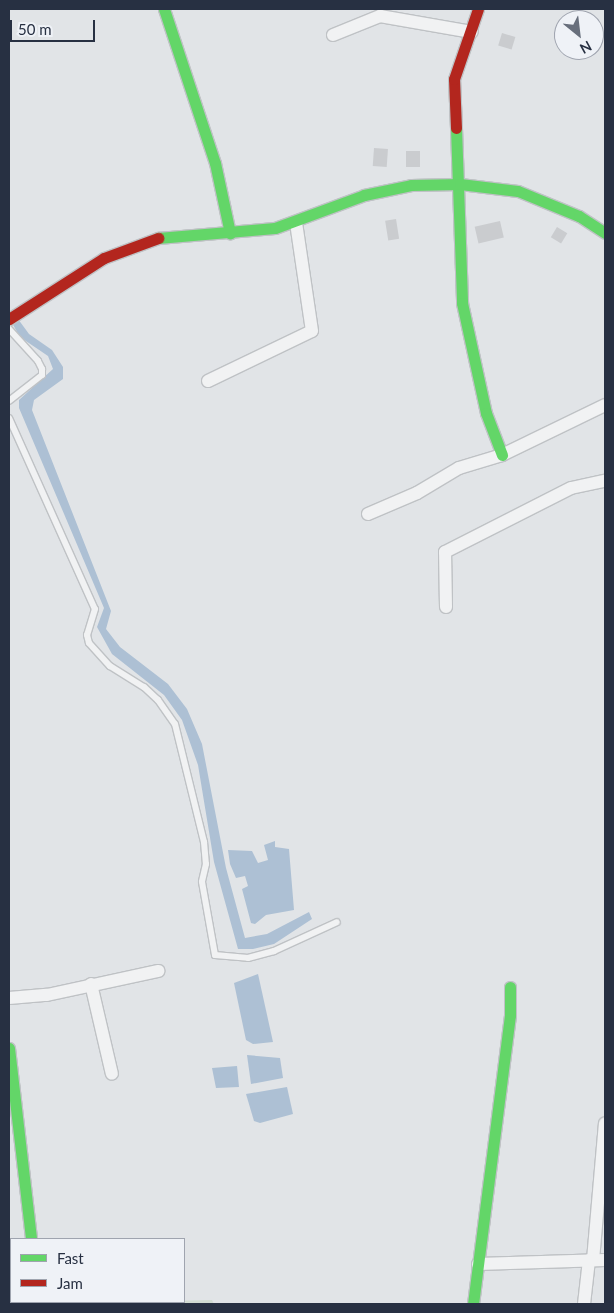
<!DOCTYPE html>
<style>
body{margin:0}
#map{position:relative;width:614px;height:1313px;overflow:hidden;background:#e1e4e7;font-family:Lato,sans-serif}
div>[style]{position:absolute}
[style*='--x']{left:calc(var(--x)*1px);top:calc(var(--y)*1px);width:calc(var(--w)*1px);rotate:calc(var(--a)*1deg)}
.green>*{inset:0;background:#d1dbd2}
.water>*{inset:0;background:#adc0d4}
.building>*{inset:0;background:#cacccf;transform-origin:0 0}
.roads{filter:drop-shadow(1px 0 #bfc2c5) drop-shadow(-1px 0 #bfc2c5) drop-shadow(0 1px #bfc2c5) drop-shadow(0 -1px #bfc2c5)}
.lane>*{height:6px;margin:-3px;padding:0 3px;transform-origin:3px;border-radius:3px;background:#f1f2f3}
.street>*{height:12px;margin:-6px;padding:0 6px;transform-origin:6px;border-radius:6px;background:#f1f2f3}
.fast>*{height:11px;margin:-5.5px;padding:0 5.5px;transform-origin:5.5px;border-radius:5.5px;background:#63d668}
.jam>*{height:11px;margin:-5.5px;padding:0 5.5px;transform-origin:5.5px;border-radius:5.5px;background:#b3261e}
span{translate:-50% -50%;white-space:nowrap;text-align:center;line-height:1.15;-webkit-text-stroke:4.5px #eff2f7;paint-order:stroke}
.frame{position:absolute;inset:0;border:10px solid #273042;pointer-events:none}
.legend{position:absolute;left:10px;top:1238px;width:175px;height:65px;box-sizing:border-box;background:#eff2f7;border:1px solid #9fa4af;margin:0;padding:6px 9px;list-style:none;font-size:15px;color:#273042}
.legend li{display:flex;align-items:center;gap:10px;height:25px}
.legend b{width:25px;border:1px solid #9fa4af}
.north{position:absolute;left:554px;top:10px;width:50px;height:50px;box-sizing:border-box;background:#eff2f7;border:1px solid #9fa4af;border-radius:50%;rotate:151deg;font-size:14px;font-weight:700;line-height:20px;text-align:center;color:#273042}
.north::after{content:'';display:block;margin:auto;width:18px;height:22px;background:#686f7c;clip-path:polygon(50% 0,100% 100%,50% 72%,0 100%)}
.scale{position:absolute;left:10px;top:20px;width:85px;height:22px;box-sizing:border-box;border:2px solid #273042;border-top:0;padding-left:6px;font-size:15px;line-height:18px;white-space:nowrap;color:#273042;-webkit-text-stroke:4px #eff2f7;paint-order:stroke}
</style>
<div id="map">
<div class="green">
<div style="clip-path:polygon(212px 1300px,214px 1304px,81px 1304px,81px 1303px)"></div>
</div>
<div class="water">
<div style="clip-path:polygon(18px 319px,29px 334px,52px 350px,63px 367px,63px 379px,34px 400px,32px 410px,111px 611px,106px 629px,120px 647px,168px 684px,187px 709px,202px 744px,226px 868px,245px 938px,267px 934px,309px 912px,312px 919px,274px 944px,253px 949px,238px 949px,214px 862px,198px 765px,182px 720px,164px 695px,112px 654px,97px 627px,104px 608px,19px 408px,19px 400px,53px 369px,48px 356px,20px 337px,12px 323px)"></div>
<div style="clip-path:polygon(275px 841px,275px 847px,289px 849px,294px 910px,266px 915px,255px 924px,251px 923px,242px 889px,248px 886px,245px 876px,236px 878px,230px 864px,228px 850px,252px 851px,258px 863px,268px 860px,264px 845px)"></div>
<div style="clip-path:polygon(258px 974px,273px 1042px,253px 1044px,246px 1040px,234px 983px)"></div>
<div style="clip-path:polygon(247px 1055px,280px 1058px,283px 1078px,251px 1084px)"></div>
<div style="clip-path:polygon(237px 1066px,239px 1087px,216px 1088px,212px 1068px)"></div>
<div style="clip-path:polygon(287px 1087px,293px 1114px,260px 1123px,254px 1121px,246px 1094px)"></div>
</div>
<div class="building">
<div style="left:502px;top:33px;width:14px;height:13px;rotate:17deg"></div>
<div style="left:374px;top:148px;width:14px;height:18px;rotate:4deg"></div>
<div style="left:406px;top:151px;width:14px;height:16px"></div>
<div style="left:396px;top:219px;width:20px;height:11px;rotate:81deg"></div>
<div style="left:500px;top:221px;width:17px;height:26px;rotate:77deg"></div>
<div style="left:557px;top:227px;width:12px;height:12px;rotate:31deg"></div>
</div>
<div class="roads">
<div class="lane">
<div style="--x:9;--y:329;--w:43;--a:47.8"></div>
<div style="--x:38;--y:361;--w:9;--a:63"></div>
<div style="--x:42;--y:369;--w:6;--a:90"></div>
<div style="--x:42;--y:375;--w:42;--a:141.8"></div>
<div style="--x:9;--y:418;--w:209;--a:65.8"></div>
<div style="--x:95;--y:609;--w:27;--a:107"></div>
<div style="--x:87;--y:635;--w:8;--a:76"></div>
<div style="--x:89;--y:643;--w:31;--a:48"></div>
<div style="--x:110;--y:666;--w:40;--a:32"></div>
<div style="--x:144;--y:687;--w:19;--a:43"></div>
<div style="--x:158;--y:700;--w:29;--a:55"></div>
<div style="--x:175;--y:724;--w:122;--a:76.2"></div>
<div style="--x:204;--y:842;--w:22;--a:85"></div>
<div style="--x:206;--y:864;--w:18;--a:103"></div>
<div style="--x:202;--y:882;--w:74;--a:79.9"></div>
<div style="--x:215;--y:955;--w:33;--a:5"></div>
<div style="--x:248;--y:958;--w:27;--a:-15"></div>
<div style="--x:274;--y:951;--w:69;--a:-24.7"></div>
</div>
<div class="street">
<div style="--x:333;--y:35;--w:51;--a:-22"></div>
<div style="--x:380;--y:16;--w:93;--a:9.9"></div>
<div style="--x:208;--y:381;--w:115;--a:-25.7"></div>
<div style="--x:312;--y:331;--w:110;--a:-98.4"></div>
<div style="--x:368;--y:514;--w:53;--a:-23.2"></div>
<div style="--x:417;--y:493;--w:49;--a:-30.8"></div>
<div style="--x:459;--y:468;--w:45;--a:-16.8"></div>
<div style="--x:502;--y:455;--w:114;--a:-25.9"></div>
<div style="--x:446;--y:607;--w:55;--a:-91"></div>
<div style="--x:445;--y:552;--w:141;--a:-26.9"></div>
<div style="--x:571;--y:488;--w:35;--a:-12"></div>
<div style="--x:91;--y:984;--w:92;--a:76.9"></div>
<div style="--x:9;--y:998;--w:38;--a:-5"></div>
<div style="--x:47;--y:995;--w:114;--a:-12.2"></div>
<div style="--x:593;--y:1260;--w:137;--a:-85"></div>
<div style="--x:478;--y:1264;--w:127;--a:-1.8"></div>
<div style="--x:584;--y:1304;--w:44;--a:-83.5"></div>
</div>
<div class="fast">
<div style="--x:164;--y:9;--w:162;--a:71.7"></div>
<div style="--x:215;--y:163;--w:72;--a:77.9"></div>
<div style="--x:456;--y:128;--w:175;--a:88"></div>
<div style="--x:462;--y:303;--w:113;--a:77.7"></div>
<div style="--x:486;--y:413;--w:45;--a:69.1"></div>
<div style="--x:158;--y:238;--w:117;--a:-4.9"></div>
<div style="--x:275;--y:228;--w:95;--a:-20.3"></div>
<div style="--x:364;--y:195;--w:48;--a:-12"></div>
<div style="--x:411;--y:185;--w:49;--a:-1.2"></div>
<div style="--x:460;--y:184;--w:58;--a:6.9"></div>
<div style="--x:518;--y:191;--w:66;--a:22.3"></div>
<div style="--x:579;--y:216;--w:31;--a:33"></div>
<div style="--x:9;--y:1048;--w:192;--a:83.4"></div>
<div style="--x:473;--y:1304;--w:291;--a:-82.7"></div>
<div style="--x:510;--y:1015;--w:28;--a:-90"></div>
</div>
<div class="jam">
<div style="--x:456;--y:128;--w:49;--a:-92.3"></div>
<div style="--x:454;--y:79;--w:74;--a:-71.1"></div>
<div style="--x:9;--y:319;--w:113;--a:-32.7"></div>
<div style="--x:104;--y:258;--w:58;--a:-20.3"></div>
<div style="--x:39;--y:1302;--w:2;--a:90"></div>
</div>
</div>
<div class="frame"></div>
<ul class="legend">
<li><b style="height:6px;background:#63d668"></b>Fast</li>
<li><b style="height:6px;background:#b3261e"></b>Jam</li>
</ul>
<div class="north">N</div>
<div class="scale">50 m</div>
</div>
